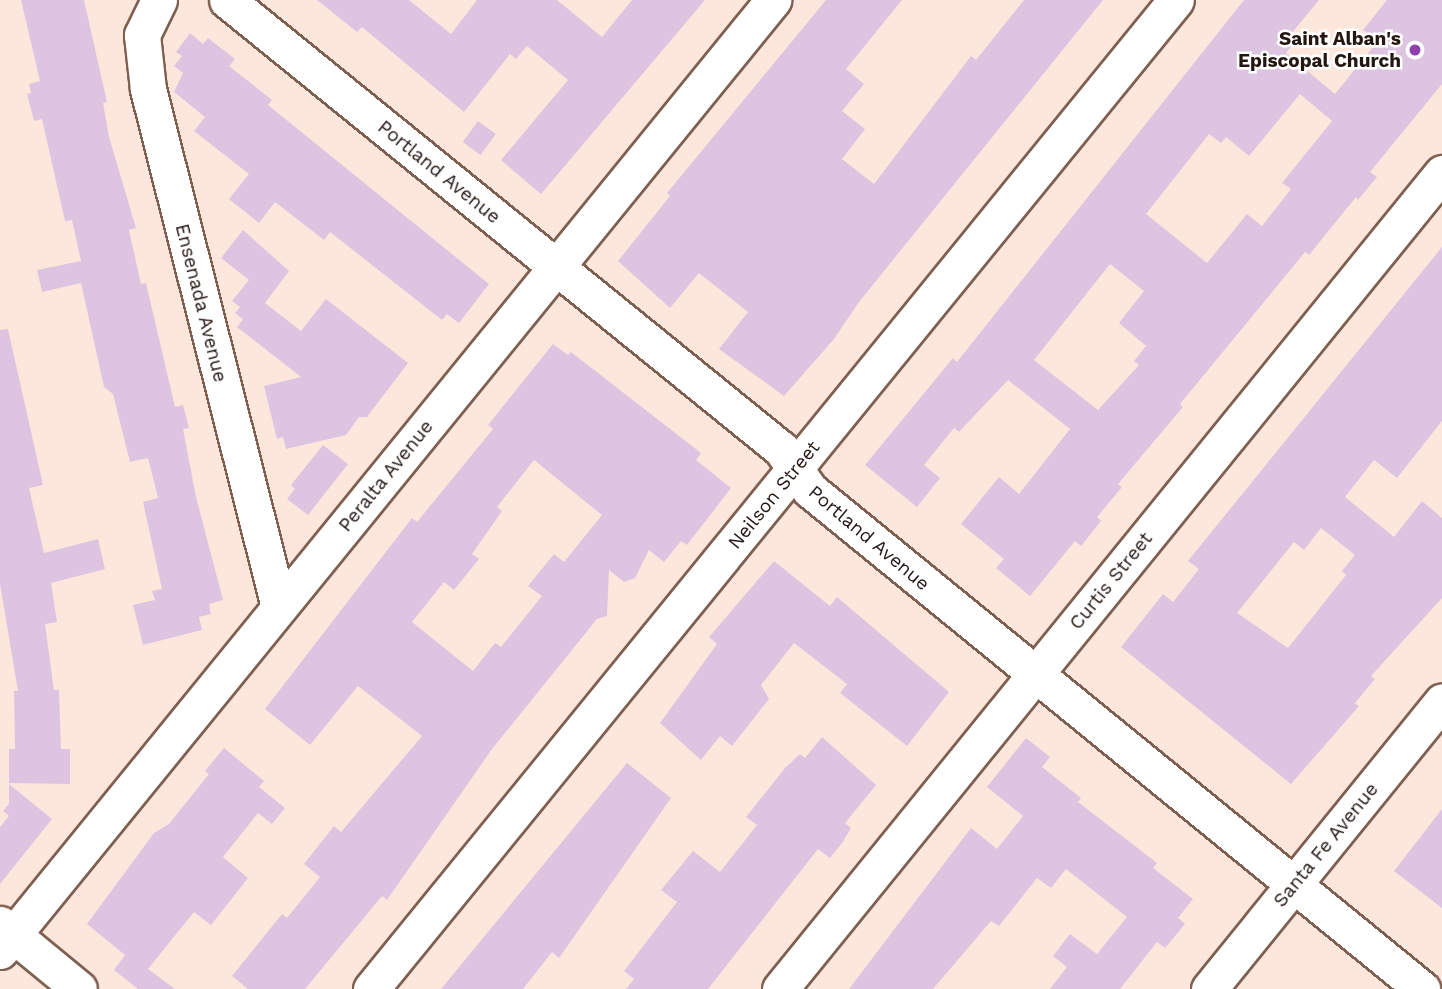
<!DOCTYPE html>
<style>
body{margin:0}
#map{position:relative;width:1442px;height:989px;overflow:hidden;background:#fde7dc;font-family:"Work Sans",sans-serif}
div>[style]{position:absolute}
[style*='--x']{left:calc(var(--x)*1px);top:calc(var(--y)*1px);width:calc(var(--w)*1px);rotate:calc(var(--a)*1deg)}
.building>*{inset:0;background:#ddc5e2;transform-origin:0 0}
.roads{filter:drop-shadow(2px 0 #7f6050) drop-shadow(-2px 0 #7f6050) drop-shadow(0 2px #7f6050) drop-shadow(0 -2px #7f6050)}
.minor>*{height:35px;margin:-17.5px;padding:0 17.5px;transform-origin:17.5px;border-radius:17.5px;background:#fff}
.dots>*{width:19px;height:19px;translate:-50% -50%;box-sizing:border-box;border:4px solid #fff;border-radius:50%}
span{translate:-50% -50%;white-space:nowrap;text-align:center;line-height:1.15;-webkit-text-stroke:5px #fff;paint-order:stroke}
.poi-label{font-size:19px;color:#241711;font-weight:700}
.right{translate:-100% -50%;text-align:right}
.street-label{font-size:19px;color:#241711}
</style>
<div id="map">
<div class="building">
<div style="clip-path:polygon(21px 0,84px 0,107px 102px,103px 103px,109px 137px,136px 228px,129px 230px,141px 284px,146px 283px,175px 407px,183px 405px,189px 428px,183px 429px,196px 497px,223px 600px,209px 604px,211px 614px,199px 617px,202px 630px,143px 645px,133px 605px,155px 600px,152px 591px,162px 589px,143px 502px,158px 498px,148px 458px,130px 462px,113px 394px,104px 387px,81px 283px,42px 292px,37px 270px,81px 261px,72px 220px,65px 221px,42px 119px,34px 121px,27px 94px,31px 93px,29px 84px,40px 81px)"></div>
<div style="clip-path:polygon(317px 0,409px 0,451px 34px,477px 0,557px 0,602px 37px,632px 0,705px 0,541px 194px,501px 160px,568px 80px,527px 46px,516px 59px,510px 54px,464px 112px,362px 27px,357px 32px)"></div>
<div style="clip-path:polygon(826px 0,902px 0,846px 69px,864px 84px,842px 111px,865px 129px,842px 159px,874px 184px,971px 56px,976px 60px,1024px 0,1103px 0,859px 302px,834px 339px,784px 396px,719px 349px,748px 312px,699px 273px,670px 308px,618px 261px,670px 196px,667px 193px)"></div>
<div style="clip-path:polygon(evenodd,1244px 0,1319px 0,1291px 34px,1297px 39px,1286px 53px,1335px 94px,1378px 41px,1363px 30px,1387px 0,1442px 0,1442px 84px,1370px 172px,1377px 177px,1358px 200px,1356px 197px,1309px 255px,1305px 252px,1180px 404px,1183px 407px,1118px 484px,1122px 487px,1097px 517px,1101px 521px,1081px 546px,1075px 541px,1030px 596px,996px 568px,1004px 559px,961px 524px,999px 477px,1019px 494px,1070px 429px,1008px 380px,959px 432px,954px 428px,924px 465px,940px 478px,917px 507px,865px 465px,953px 358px,957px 362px,1244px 0,1300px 94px,1332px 121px,1282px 183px,1291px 189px,1262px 226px,1247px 214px,1207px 263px,1146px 214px,1209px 134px,1221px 143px,1226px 137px,1249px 156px,1300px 94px,1244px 0,1110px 264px,1144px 291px,1119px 323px,1146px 346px,1134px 361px,1139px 365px,1098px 410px,1034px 360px,1110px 264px)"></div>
<div style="clip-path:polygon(190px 33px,203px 44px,208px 38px,235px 59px,229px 66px,272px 100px,268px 105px,489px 284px,459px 323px,447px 314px,442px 320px,330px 232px,324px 240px,275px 202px,259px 223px,229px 199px,249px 174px,194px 131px,205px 117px,174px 92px,183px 73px,174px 66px,182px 56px,176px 52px)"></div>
<div style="left:478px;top:121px;width:22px;height:26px;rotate:36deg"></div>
<div style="clip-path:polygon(243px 230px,289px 271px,265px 303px,301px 331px,326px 299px,408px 363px,367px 417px,359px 417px,346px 435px,286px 449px,283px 437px,277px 439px,264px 386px,301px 377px,237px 327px,243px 319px,235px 313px,240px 307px,232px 301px,249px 280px,221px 258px)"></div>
<div style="clip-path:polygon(evenodd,1442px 247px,1442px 421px,1397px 478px,1374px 460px,1345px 497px,1394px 537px,1422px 501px,1442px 518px,1442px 598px,1371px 676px,1375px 679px,1355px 703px,1359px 706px,1291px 784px,1121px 647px,1163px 594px,1173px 602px,1199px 569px,1188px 561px,1442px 247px,1321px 528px,1355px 555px,1342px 571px,1346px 575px,1288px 648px,1237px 613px,1294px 542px,1304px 550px,1321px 528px)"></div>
<div style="clip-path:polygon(8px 329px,43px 485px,29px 488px,44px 553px,98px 539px,105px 569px,51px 583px,57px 622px,45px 624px,54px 690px,59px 690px,61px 749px,70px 749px,70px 784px,9px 783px,9px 749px,15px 749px,14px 691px,18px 691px,0 584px,0 330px)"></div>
<div style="clip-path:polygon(evenodd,553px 344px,568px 355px,571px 352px,701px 453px,696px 460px,731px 488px,687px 545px,681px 541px,664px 562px,649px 550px,635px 578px,624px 582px,609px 570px,607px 616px,597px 619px,492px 749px,387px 900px,382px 896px,305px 989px,248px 989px,232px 976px,282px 914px,287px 918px,320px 877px,304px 864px,334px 826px,341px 832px,422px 736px,358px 686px,310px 745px,265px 709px,412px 518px,417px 522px,493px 429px,488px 425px,553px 344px,534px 460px,602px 515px,564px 562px,554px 554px,528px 586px,542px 596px,501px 647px,495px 643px,473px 671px,412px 622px,444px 582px,454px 590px,479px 559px,472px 554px,502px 511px,497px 507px,534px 460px)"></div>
<div style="clip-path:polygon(323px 445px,348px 464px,308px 515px,287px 499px,295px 489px,291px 485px)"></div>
<div style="clip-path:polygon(774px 561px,830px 606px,837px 597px,949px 692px,907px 746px,840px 693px,847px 684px,794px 643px,761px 685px,769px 699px,732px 746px,720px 736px,701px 760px,660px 723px,717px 644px,709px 637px)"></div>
<div style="clip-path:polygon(822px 737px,876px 785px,845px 823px,851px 828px,842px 843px,830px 858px,818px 849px,708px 989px,626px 989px,634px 979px,624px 971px,677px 902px,661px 890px,693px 851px,720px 872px,757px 825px,746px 817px,785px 768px,800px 754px,805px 758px)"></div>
<div style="clip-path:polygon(1026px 738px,1050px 757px,1042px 767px,1081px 798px,1078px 802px,1157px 863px,1153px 868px,1193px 899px,1178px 918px,1185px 924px,1165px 948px,1157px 942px,1120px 989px,1050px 989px,1067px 967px,1053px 956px,1070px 934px,1097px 954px,1127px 917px,1066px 869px,1051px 888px,1037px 878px,999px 926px,991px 921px,933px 989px,849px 989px,971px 828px,997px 849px,1023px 816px,987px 787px)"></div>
<div style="clip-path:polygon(224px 748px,264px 781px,259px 787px,285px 808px,272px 824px,258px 813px,223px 857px,248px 878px,211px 925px,194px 912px,148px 969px,175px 989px,138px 989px,114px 970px,125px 955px,87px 924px,154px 833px,169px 824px,209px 774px,205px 771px)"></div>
<div style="clip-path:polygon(627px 763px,671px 798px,559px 958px,552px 952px,523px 989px,441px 989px)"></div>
<div style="clip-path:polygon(9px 784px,52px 819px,0 884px,0 827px,9px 816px,3px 811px,9px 804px)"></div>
<div style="clip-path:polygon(1442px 809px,1442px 908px,1394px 871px)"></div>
</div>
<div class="roads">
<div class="minor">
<div style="--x:159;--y:0;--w:39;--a:116"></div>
<div style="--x:142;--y:35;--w:54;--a:83.7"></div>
<div style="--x:148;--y:89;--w:534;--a:75.81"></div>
<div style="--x:227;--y:0;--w:713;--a:39.02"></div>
<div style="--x:781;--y:449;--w:50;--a:54.7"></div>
<div style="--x:810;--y:490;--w:790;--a:39.19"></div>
<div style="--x:0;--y:924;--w:102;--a:39.4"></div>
<div style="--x:0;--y:951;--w:1226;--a:-50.89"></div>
<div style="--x:371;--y:989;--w:1275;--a:-50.86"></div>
<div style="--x:780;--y:989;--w:1051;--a:-50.95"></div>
<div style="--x:1209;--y:989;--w:370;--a:-51"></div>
</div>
</div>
<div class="dots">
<div style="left:1415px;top:50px;background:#903fae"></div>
</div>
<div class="poi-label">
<span class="right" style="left:1401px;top:50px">Saint Alban's<br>Episcopal Church</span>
</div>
<div class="street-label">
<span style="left:439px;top:172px;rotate:39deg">Portland Avenue</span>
<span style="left:201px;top:303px;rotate:76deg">Ensenada Avenue</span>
<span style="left:386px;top:476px;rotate:-51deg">Peralta Avenue</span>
<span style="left:774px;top:495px;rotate:-51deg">Neilson Street</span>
<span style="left:869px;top:538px;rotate:40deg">Portland Avenue</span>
<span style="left:1111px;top:581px;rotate:-51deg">Curtis Street</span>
<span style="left:1326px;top:845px;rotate:-51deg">Santa Fe Avenue</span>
</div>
</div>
